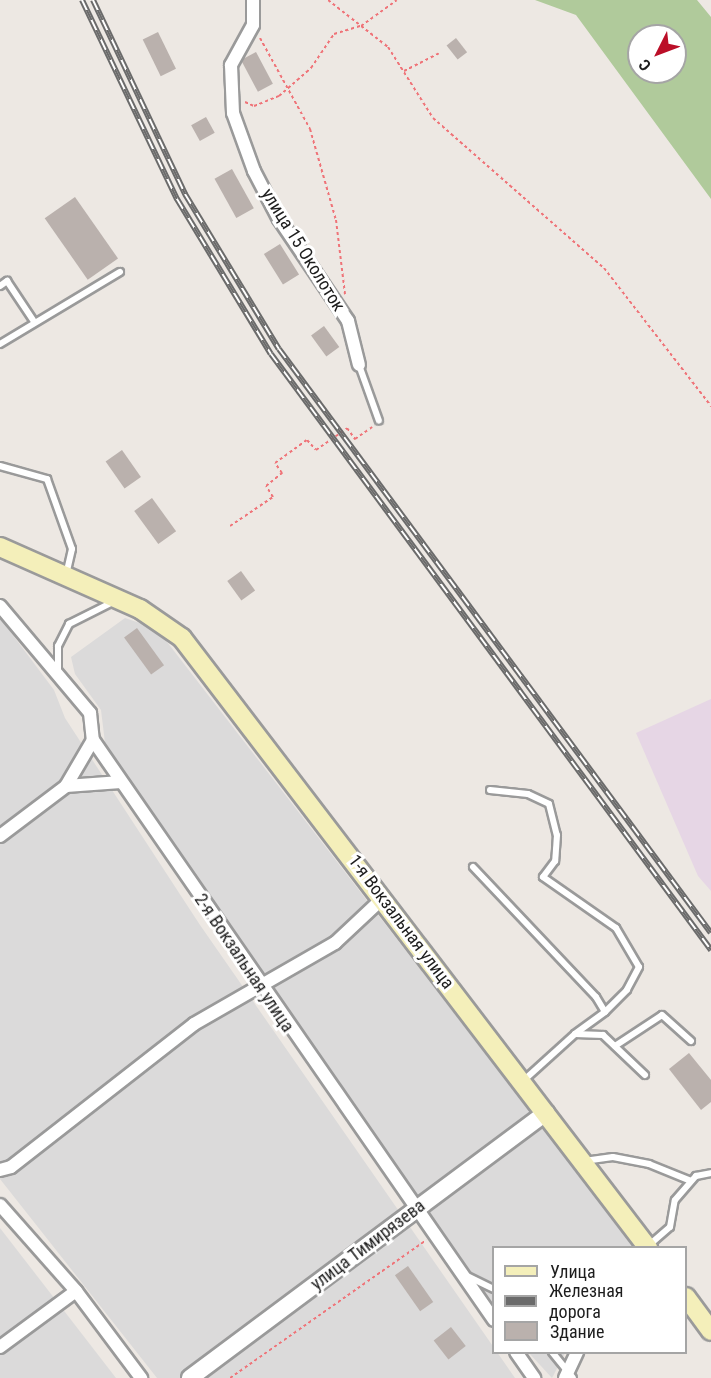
<!DOCTYPE html>
<meta charset="utf-8">
<style>
body{margin:0}
#map{position:relative;width:711px;height:1378px;overflow:hidden;background:#ede8e3;font-family:"Roboto Condensed",sans-serif}
div>[style]{position:absolute}
[style*='--x']{left:calc(var(--x)*1px);top:calc(var(--y)*1px);width:calc(var(--w)*1px);rotate:calc(var(--a)*1deg)}
.residential>*{inset:0;background:#dbdada}
.industrial>*{inset:0;background:#e6d6e5}
.forest>*{inset:0;background:#b0ca9b}
.building>*{inset:0;background:#bab1ad;transform-origin:0 0}
.path>*{height:2px;margin-top:-1px;transform-origin:0;background:repeating-linear-gradient(90deg,#ef7378 0 3px,transparent 0 6px)}
.roads{filter:drop-shadow(2px 0 #9a9a9a) drop-shadow(-2px 0 #9a9a9a) drop-shadow(0 2px #9a9a9a) drop-shadow(0 -2px #9a9a9a)}
.service>*{height:6px;margin:-3px;padding:0 3px;transform-origin:3px;border-radius:3px;background:#fff}
.minor>*{height:12px;margin:-6px;padding:0 6px;transform-origin:6px;border-radius:6px;background:#fff}
.tertiary>*{height:16px;margin:-8px;padding:0 8px;transform-origin:8px;border-radius:8px;background:#fff}
.secondary>*{height:18px;margin:-9px;padding:0 9px;transform-origin:9px;border-radius:9px;background:#f4efba}
.rail>*{height:6px;margin-top:-3px;transform-origin:0;background:repeating-linear-gradient(90deg,#fff 0 11px,#6b6b6b 0 22px);box-sizing:border-box;border-block:2px solid #6b6b6b}
span{translate:-50% -50%;white-space:nowrap;text-align:center;line-height:1.15;-webkit-text-stroke:6px #fff;paint-order:stroke}
.street-label{font-size:18px;color:#1d1d1d}
.legend{position:absolute;left:492px;top:1246px;width:195px;height:108px;box-sizing:border-box;background:#fff;border:2px solid #a5a5a5;margin:0;padding:8px 10px;list-style:none;font-size:18px;color:#1d1d1d}
.legend li{display:flex;align-items:center;gap:12px;height:30px}
.legend b{width:30px;border:2px solid #a5a5a5}
.north{position:absolute;left:627px;top:24px;width:60px;height:60px;box-sizing:border-box;background:#fff;border:2px solid #a5a5a5;border-radius:50%;rotate:228deg;font-size:16px;font-weight:700;line-height:24px;text-align:center;color:#1d1d1d}
.north::after{content:'';display:block;margin:auto;width:21px;height:27px;background:#bb0f28;clip-path:polygon(50% 0,100% 100%,50% 72%,0 100%)}
</style>
<div id="map">
<div class="residential">
<div style="clip-path:polygon(0 618px,54px 690px,65px 718px,200px 925px,515px 1378px,157px 1378px,0 1179px)"></div>
<div style="clip-path:polygon(125px 618px,157px 629px,635px 1247px,494px 1248px,493px 1303px,257px 970px,105px 743px,101px 710px,75px 674px,71px 657px)"></div>
<div style="clip-path:polygon(0 1228px,116px 1378px,0 1378px)"></div>
<div style="clip-path:polygon(529px 1353px,565px 1353px,552px 1378px)"></div>
</div>
<div class="industrial">
<div style="clip-path:polygon(711px 699px,711px 891px,698px 876px,636px 733px)"></div>
</div>
<div class="forest">
<div style="clip-path:polygon(evenodd,535px 0,697px 0,711px 17px,711px 199px,576px 15px,535px 0,639px 36px,675px 36px,675px 72px,639px 72px,639px 36px)"></div>
</div>
<div class="building">
<div style="left:158px;top:32px;width:41px;height:17px;rotate:64deg"></div>
<div style="left:456px;top:38px;width:18px;height:12px;rotate:52deg"></div>
<div style="left:256px;top:52px;width:36px;height:17px;rotate:62deg"></div>
<div style="left:206px;top:117px;width:18px;height:17px;rotate:61deg"></div>
<div style="left:232px;top:169px;width:45px;height:20px;rotate:61deg"></div>
<div style="left:75px;top:197px;width:75px;height:37px;rotate:55deg"></div>
<div style="left:280px;top:244px;width:36px;height:19px;rotate:58deg"></div>
<div style="left:324px;top:326px;width:26px;height:16px;rotate:54deg"></div>
<div style="left:122px;top:450px;width:33px;height:20px;rotate:55deg"></div>
<div style="left:152px;top:498px;width:41px;height:22px;rotate:54deg"></div>
<div style="left:241px;top:571px;width:24px;height:17px;rotate:54deg"></div>
<div style="left:137px;top:628px;width:46px;height:16px;rotate:54deg"></div>
<div style="clip-path:polygon(689px 1053px,711px 1080px,711px 1102px,701px 1110px,669px 1069px)"></div>
<div style="left:408px;top:1266px;width:44px;height:16px;rotate:55deg"></div>
<div style="left:451px;top:1327px;width:24px;height:22px;rotate:52deg"></div>
</div>
<div class="path">
<div style="--x:328;--y:0;--w:76;--a:38.1"></div>
<div style="--x:388;--y:47;--w:84;--a:57.6"></div>
<div style="--x:433;--y:118;--w:227;--a:41.3"></div>
<div style="--x:604;--y:268;--w:175;--a:52.2"></div>
<div style="--x:260;--y:38;--w:104;--a:61.2"></div>
<div style="--x:310;--y:129;--w:95;--a:74.1"></div>
<div style="--x:336;--y:220;--w:75;--a:83.1"></div>
<div style="--x:404;--y:71;--w:39;--a:-27"></div>
<div style="--x:245;--y:102;--w:10;--a:24"></div>
<div style="--x:254;--y:106;--w:27;--a:-22"></div>
<div style="--x:279;--y:96;--w:43;--a:-41.2"></div>
<div style="--x:311;--y:68;--w:41;--a:-55.9"></div>
<div style="--x:334;--y:34;--w:28;--a:-17"></div>
<div style="--x:361;--y:26;--w:44;--a:-35.8"></div>
<div style="--x:230;--y:526;--w:52;--a:-34"></div>
<div style="--x:273;--y:497;--w:13;--a:-122"></div>
<div style="--x:266;--y:486;--w:21;--a:-39"></div>
<div style="--x:282;--y:473;--w:12;--a:-125"></div>
<div style="--x:275;--y:463;--w:39;--a:-36"></div>
<div style="--x:307;--y:440;--w:13;--a:48"></div>
<div style="--x:316;--y:450;--w:38;--a:-35"></div>
<div style="--x:347;--y:428;--w:14;--a:54"></div>
<div style="--x:355;--y:439;--w:21;--a:-35"></div>
<div style="--x:230;--y:1378;--w:240;--a:-35.1"></div>
</div>
<div class="roads">
<div class="service">
<div style="--x:0;--y:286;--w:9;--a:-36"></div>
<div style="--x:7;--y:281;--w:47;--a:56.3"></div>
<div style="--x:0;--y:344;--w:140;--a:-31"></div>
<div style="--x:359;--y:365;--w:59;--a:70.3"></div>
<div style="--x:0;--y:466;--w:49;--a:15.5"></div>
<div style="--x:47;--y:479;--w:74;--a:70.3"></div>
<div style="--x:72;--y:549;--w:27;--a:103"></div>
<div style="--x:58;--y:671;--w:25;--a:-90"></div>
<div style="--x:58;--y:646;--w:25;--a:-63"></div>
<div style="--x:69;--y:624;--w:51;--a:-26.6"></div>
<div style="--x:490;--y:790;--w:38;--a:6"></div>
<div style="--x:528;--y:794;--w:23;--a:25"></div>
<div style="--x:549;--y:804;--w:32;--a:76"></div>
<div style="--x:557;--y:835;--w:26;--a:94"></div>
<div style="--x:555;--y:861;--w:20;--a:127"></div>
<div style="--x:543;--y:877;--w:89;--a:34.9"></div>
<div style="--x:616;--y:928;--w:45;--a:59.5"></div>
<div style="--x:639;--y:967;--w:26;--a:118"></div>
<div style="--x:627;--y:990;--w:31;--a:135"></div>
<div style="--x:473;--y:867;--w:179;--a:46.6"></div>
<div style="--x:596;--y:997;--w:17;--a:59"></div>
<div style="--x:605;--y:1012;--w:37;--a:144"></div>
<div style="--x:615;--y:1046;--w:56;--a:-33.4"></div>
<div style="--x:662;--y:1015;--w:39;--a:42"></div>
<div style="--x:523;--y:1081;--w:70;--a:-42.1"></div>
<div style="--x:575;--y:1034;--w:28;--a:2"></div>
<div style="--x:603;--y:1035;--w:58;--a:43.6"></div>
<div style="--x:584;--y:1161;--w:29;--a:-8"></div>
<div style="--x:613;--y:1157;--w:37;--a:11"></div>
<div style="--x:649;--y:1164;--w:45;--a:22"></div>
<div style="--x:648;--y:1246;--w:29;--a:-41"></div>
<div style="--x:670;--y:1227;--w:27;--a:-80"></div>
<div style="--x:675;--y:1200;--w:32;--a:-49"></div>
<div style="--x:696;--y:1176;--w:15;--a:-11"></div>
<div style="--x:467;--y:1276;--w:30;--a:26"></div>
<div style="--x:552;--y:1352;--w:33;--a:51"></div>
</div>
<div class="minor">
<div style="--x:253;--y:0;--w:25;--a:90"></div>
<div style="--x:253;--y:25;--w:46;--a:118.8"></div>
<div style="--x:231;--y:65;--w:48;--a:87.6"></div>
<div style="--x:233;--y:113;--w:62;--a:70.1"></div>
<div style="--x:254;--y:171;--w:54;--a:62.5"></div>
<div style="--x:279;--y:219;--w:123;--a:55.9"></div>
<div style="--x:348;--y:321;--w:45;--a:76"></div>
<div style="--x:0;--y:606;--w:140;--a:49.9"></div>
<div style="--x:90;--y:713;--w:27;--a:84"></div>
<div style="--x:93;--y:740;--w:705;--a:55.34"></div>
<div style="--x:66;--y:786;--w:55;--a:-4.2"></div>
<div style="--x:0;--y:836;--w:83;--a:-37.1"></div>
<div style="--x:66;--y:786;--w:53;--a:-59.6"></div>
<div style="--x:0;--y:1170;--w:11;--a:-15"></div>
<div style="--x:11;--y:1167;--w:232;--a:-38"></div>
<div style="--x:194;--y:1024;--w:163;--a:-29.9"></div>
<div style="--x:335;--y:943;--w:66;--a:-43.2"></div>
<div style="--x:0;--y:1205;--w:115;--a:48.5"></div>
<div style="--x:76;--y:1291;--w:109;--a:53.2"></div>
<div style="--x:0;--y:1347;--w:94;--a:-36.4"></div>
<div style="--x:516;--y:1352;--w:32;--a:55"></div>
<div style="--x:565;--y:1378;--w:29;--a:-65"></div>
</div>
<div class="tertiary">
<div style="--x:190;--y:1378;--w:444;--a:-36.7"></div>
</div>
<div class="secondary">
<div style="--x:0;--y:547;--w:153;--a:23.9"></div>
<div style="--x:140;--y:609;--w:51;--a:34.6"></div>
<div style="--x:182;--y:638;--w:768;--a:52.62"></div>
<div style="--x:686;--y:1297;--w:42;--a:53.7"></div>
</div>
</div>
<div class="rail">
<div style="--x:82;--y:0;--w:221;--a:64.5"></div>
<div style="--x:177;--y:199;--w:181;--a:58.8"></div>
<div style="--x:271;--y:354;--w:741;--a:53.56"></div>
<div style="--x:93;--y:0;--w:215;--a:64.6"></div>
<div style="--x:185;--y:194;--w:181;--a:58.8"></div>
<div style="--x:279;--y:349;--w:726;--a:53.51"></div>
</div>
<div class="street-label">
<span style="left:303px;top:250px;rotate:58deg">улица 15 Околоток</span>
<span style="left:401px;top:922px;rotate:53deg">1-я Вокзальная улица</span>
<span style="left:244px;top:963px;rotate:56deg">2-я Вокзальная улица</span>
<span style="left:368px;top:1245px;rotate:-37deg">улица Тимирязева</span>
</div>
<ul class="legend">
<li><b style="height:8px;background:#f4efba"></b>Улица</li>
<li><b style="height:8px;background:#6b6b6b"></b>Железная дорога</li>
<li><b style="height:16px;background:#bab1ad"></b>Здание</li>
</ul>
<div class="north">С</div>
</div>
